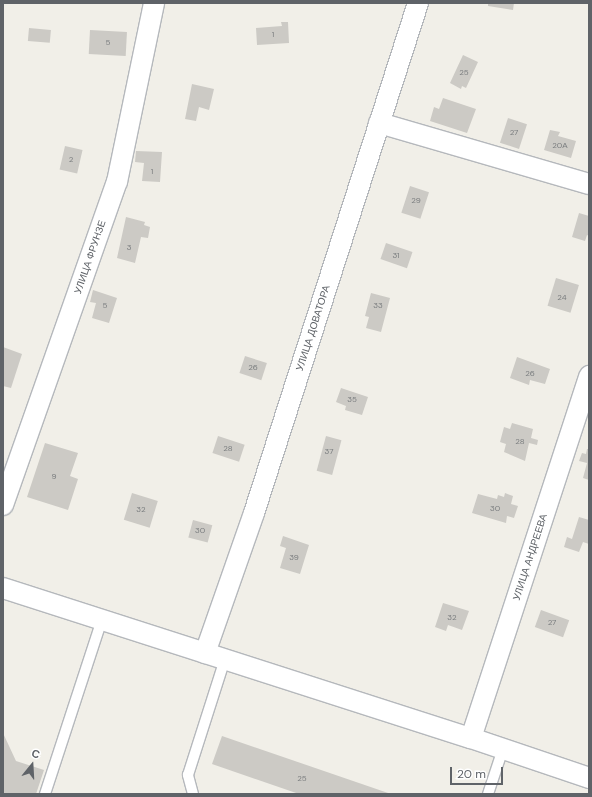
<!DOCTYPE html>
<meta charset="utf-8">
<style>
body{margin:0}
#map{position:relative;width:592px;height:797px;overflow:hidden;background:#f1efe8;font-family:"DM Sans",sans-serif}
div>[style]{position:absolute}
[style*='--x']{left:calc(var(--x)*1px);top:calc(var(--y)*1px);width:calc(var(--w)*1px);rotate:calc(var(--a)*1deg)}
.building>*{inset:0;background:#cccac5;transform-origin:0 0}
.roads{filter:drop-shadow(1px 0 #b5b8bc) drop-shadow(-1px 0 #b5b8bc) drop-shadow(0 1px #b5b8bc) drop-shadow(0 -1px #b5b8bc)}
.service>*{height:10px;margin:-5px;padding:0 5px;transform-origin:5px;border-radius:5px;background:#fff}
.minor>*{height:20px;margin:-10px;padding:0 10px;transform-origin:10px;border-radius:10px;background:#fff}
span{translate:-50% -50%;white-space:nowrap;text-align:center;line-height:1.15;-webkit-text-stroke:4px #fff;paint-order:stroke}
.number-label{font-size:8px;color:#7a7d7f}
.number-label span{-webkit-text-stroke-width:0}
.street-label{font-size:10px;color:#5f6368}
.frame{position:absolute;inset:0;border:4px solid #5f6368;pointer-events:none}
.north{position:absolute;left:12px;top:745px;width:40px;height:40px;-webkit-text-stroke:3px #fff;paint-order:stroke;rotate:18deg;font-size:11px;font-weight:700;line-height:16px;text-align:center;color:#5f6368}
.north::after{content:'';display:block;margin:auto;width:14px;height:18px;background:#5f6368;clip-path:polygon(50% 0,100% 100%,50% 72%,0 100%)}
.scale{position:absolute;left:450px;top:767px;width:53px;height:18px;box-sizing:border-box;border:2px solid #5f6368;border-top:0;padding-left:5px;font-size:12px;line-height:14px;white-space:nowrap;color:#5f6368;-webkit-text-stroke:3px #fff;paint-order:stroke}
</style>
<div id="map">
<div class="building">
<div style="clip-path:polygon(488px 3px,514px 3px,513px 10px,488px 6px)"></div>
<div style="clip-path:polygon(281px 22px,288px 22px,289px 43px,257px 45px,256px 28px,282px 26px)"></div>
<div style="left:29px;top:28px;width:22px;height:13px;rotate:5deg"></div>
<div style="left:90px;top:30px;width:37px;height:24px;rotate:3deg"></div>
<div style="clip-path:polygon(463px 55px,478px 62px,466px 88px,462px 86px,461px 89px,450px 83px)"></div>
<div style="clip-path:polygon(192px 84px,214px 89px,209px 110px,199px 107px,196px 121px,185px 119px)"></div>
<div style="clip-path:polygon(443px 98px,476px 109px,467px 133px,430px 121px,434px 107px,439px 109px)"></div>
<div style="left:508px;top:118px;width:20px;height:26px;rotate:18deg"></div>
<div style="clip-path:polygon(550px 130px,560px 132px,558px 136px,576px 141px,571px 158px,544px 150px)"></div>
<div style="left:65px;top:146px;width:18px;height:24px;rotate:13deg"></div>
<div style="clip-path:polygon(136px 151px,162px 152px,160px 182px,142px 181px,144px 163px,135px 162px)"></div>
<div style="left:410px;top:186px;width:20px;height:28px;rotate:18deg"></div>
<div style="clip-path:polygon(579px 213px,589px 216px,589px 236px,587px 235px,585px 241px,572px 237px)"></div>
<div style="clip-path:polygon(126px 217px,145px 222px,144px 225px,150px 227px,148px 238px,141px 237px,135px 263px,117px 258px)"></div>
<div style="left:386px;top:243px;width:28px;height:17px;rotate:19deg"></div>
<div style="left:556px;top:278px;width:24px;height:29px;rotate:17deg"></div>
<div style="clip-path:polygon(93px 290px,117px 298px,109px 323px,92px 318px,96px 303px,90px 302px)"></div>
<div style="clip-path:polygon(371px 293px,390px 298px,381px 332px,366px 328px,369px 317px,365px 316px)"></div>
<div style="clip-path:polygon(3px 347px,22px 354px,11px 388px,3px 386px)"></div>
<div style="left:245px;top:356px;width:23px;height:18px;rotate:18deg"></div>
<div style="clip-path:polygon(517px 357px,550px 369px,545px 384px,530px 380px,529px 385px,510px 378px)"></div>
<div style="clip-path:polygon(341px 388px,368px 397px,362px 415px,345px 410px,346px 406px,336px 402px)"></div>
<div style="clip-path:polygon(512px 423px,533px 429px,531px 438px,538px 440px,537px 445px,529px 443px,525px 461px,504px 452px,506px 444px,500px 442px,504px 427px,510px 429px)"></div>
<div style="left:218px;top:436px;width:28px;height:18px;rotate:18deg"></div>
<div style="left:326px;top:436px;width:16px;height:36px;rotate:15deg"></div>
<div style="clip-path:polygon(45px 443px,78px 453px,70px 476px,78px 479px,68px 510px,27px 497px)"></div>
<div style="clip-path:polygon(587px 449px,589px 449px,589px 480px,583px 478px,587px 463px,579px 461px,582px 453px,586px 454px)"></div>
<div style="left:132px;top:493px;width:27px;height:28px;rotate:17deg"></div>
<div style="clip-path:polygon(505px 493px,513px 496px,511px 504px,518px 506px,514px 518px,507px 516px,506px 523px,472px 513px,478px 494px,497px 499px,498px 495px,504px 497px)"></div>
<div style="clip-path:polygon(579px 517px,589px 520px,589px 544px,583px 542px,579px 552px,564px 547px,567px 537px,572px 539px)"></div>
<div style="left:193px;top:520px;width:20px;height:18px;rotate:15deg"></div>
<div style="clip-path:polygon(283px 536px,309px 545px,300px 574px,280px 568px,286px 548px,280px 546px)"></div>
<div style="clip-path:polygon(443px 603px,469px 611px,462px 630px,448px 625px,446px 631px,435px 627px)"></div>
<div style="left:541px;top:610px;width:30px;height:18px;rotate:20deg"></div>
<div style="clip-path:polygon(3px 733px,16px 761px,44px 770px,36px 794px,3px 794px)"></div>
<div style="clip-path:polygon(222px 736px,391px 794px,299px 794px,212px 764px)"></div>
</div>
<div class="roads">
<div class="service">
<div style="--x:45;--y:794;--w:183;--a:-71.9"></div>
<div style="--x:193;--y:794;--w:20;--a:-105"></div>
<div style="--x:188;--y:775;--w:122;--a:-72.3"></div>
<div style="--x:488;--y:794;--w:47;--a:-71.6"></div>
</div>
<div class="minor">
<div style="--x:379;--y:123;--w:219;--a:16.2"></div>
<div style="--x:3;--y:505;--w:343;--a:-70.6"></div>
<div style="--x:117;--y:182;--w:183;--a:-78.3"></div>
<div style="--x:3;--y:588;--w:491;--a:17.8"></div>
<div style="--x:471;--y:738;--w:125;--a:18.7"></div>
<div style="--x:205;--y:653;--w:148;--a:-70.7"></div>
<div style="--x:254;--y:513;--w:536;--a:-72.17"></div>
<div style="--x:471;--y:738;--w:381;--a:-71.9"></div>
</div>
</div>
<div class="number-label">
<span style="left:273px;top:35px">1</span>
<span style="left:108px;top:43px">5</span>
<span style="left:464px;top:73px">25</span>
<span style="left:514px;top:133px">27</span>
<span style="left:560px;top:146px">20А</span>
<span style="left:71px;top:160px">2</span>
<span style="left:152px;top:172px">1</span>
<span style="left:416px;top:201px">29</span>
<span style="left:129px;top:248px">3</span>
<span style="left:396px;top:256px">31</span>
<span style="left:562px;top:298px">24</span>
<span style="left:105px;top:306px">5</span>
<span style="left:378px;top:306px">33</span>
<span style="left:253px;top:368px">26</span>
<span style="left:530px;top:374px">26</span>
<span style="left:352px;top:400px">35</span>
<span style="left:520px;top:442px">28</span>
<span style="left:228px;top:449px">28</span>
<span style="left:329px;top:452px">37</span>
<span style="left:54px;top:477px">9</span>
<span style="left:495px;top:509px">30</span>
<span style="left:141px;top:510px">32</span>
<span style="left:200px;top:531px">30</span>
<span style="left:294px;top:558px">39</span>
<span style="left:452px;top:618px">32</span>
<span style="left:552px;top:623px">27</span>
<span style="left:302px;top:779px">25</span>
</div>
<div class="street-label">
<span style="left:90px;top:257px;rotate:-71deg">УЛИЦА ФРУНЗЕ</span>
<span style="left:313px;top:328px;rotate:-72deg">УЛИЦА ДОВАТОРА</span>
<span style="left:530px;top:557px;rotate:-72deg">УЛИЦА АНДРЕЕВА</span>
</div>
<div class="frame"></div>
<div class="north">С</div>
<div class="scale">20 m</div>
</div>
